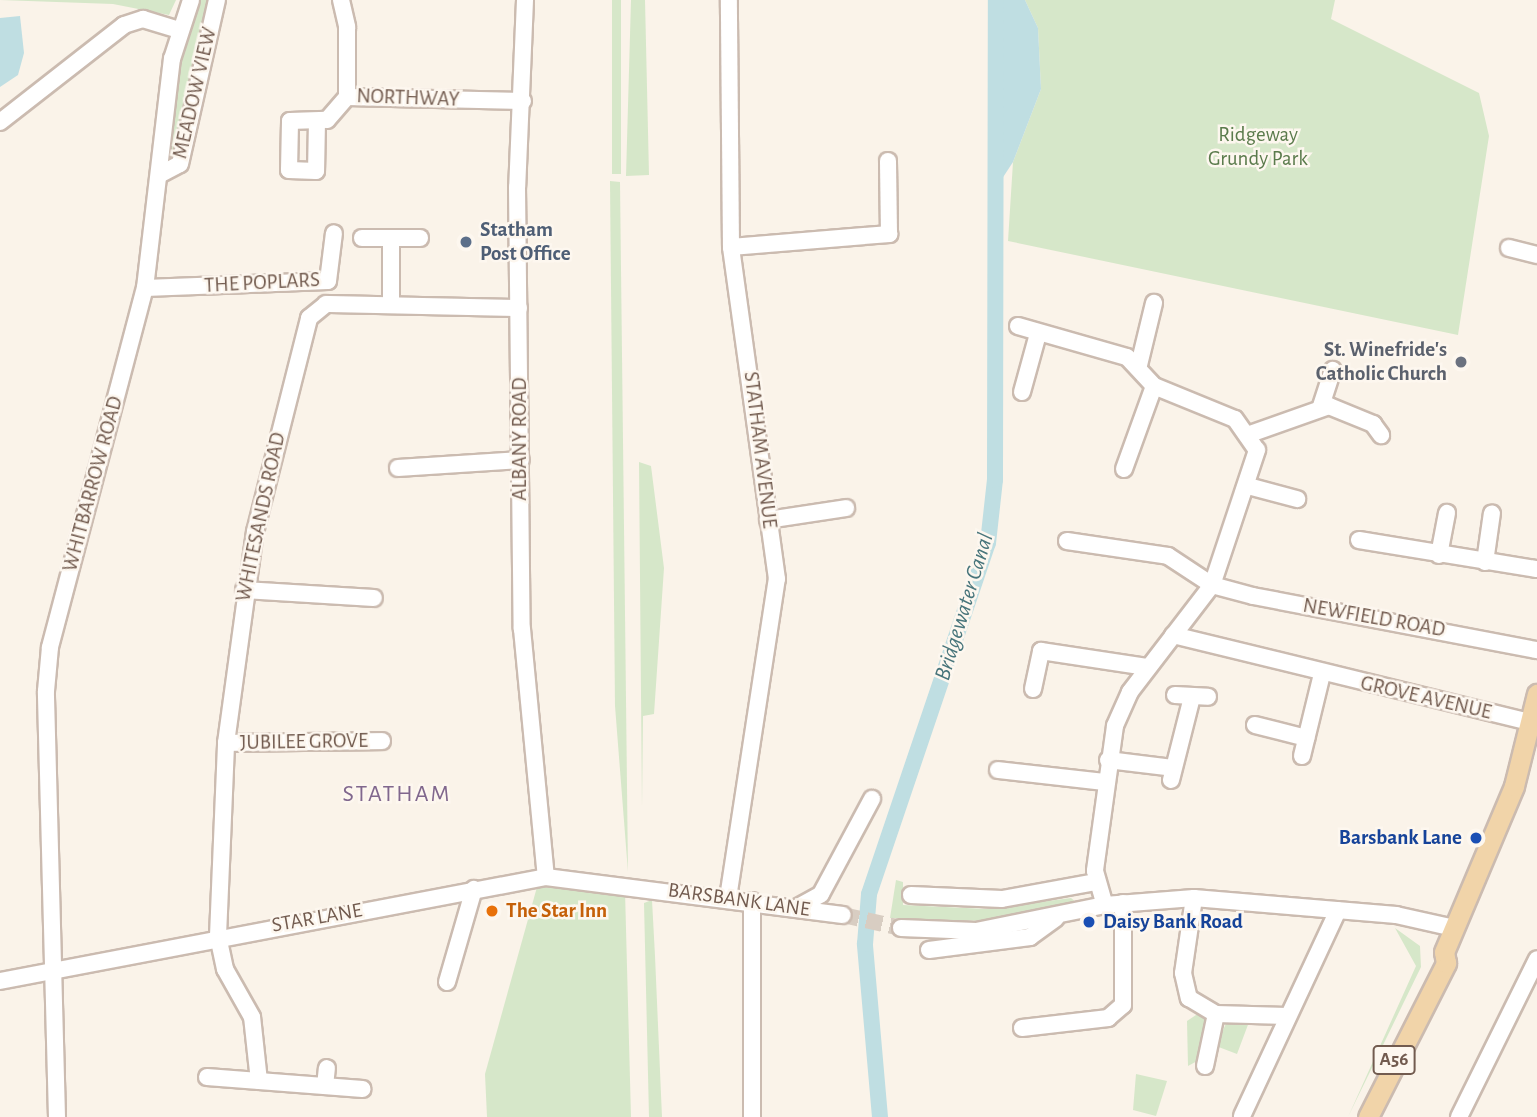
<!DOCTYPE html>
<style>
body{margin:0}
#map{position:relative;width:1537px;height:1117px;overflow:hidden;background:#faf3e9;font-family:"Alegreya Sans",sans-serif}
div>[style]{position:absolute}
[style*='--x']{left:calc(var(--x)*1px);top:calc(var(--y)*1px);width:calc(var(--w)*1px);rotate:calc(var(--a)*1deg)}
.green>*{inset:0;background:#d6e7c9;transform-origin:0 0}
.water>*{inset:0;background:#bfdee2}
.canal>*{height:16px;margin:-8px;padding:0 8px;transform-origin:8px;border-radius:8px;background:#bfdee2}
.minor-tunnel>*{height:16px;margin-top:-8px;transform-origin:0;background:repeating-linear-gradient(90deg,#d8cdc2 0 16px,transparent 0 24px)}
.roads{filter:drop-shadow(2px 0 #cbbbb0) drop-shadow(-2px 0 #cbbbb0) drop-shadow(0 2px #cbbbb0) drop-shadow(0 -2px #cbbbb0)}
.minor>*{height:16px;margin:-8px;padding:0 8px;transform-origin:8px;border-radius:8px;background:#fff}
.major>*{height:19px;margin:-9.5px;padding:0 9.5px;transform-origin:9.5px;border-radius:9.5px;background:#f1d4a9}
.dots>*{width:19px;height:19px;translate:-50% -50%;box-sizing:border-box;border:4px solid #fdf7ef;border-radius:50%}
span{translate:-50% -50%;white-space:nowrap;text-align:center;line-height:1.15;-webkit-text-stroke:5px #fdf7ef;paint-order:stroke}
.shield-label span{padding:2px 5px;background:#fdf7ef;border:2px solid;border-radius:5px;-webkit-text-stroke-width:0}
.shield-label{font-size:19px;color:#725b4f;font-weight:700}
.street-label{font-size:21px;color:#725b4f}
.park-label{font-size:21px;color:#5b7b4c}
.service-label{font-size:21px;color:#4e5e75;font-weight:700}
.left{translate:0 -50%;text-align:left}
.worship-label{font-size:21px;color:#5b616d;font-weight:700}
.right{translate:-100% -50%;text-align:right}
.transit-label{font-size:21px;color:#164399;font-weight:700}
.food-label{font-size:21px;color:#c56008;font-weight:700}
.water-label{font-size:23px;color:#48757b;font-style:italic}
.quarter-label{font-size:24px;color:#80678d;letter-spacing:2px}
</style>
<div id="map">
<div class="green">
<div style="clip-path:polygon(0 0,176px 0,169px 15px,113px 4px)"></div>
<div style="clip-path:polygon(191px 0,217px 0,183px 157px,161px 174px,169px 77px)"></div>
<div style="left:612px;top:0;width:9px;height:174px"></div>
<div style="clip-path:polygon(631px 0,645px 0,649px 175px,626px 176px)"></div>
<div style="clip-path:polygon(1025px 0,1335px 0,1331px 19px,1479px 93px,1489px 136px,1458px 335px,1008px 241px,1013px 162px,1041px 89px,1038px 28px)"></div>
<div style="clip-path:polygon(610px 181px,620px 182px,628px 872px,615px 706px)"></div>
<div style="clip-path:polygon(639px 462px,651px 466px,664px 568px,654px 714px,643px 716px,642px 809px)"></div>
<div style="clip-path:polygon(896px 880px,903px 882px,903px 905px,987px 909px,1071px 898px,1078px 904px,983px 921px,890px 918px)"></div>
<div style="clip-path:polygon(537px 887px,625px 891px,631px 1117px,487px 1117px,485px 1074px)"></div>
<div style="clip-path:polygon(652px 900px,655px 956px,662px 1117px,649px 1117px,644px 903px)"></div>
<div style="clip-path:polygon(1395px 928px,1420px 946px,1421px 967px,1348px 1117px,1416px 966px)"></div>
<div style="clip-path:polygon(1202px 1011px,1209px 1017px,1199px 1060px,1188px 1066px,1187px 1021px)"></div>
<div style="clip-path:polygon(1228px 1019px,1249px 1022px,1237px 1054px,1216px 1046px)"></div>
<div style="clip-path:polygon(1136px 1074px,1167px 1081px,1156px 1116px,1133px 1110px)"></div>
</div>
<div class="water">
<div style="clip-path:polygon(996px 0,1025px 0,1038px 28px,1041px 89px,1013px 162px,994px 191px)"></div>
<div style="clip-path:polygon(20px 16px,24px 53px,18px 75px,0 87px,0 18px)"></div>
</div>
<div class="canal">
<div style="--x:880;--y:1117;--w:174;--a:-95"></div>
<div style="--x:865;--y:944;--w:50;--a:-85.4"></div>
<div style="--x:869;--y:894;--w:371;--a:-71.3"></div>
<div style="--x:988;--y:543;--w:63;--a:-83.7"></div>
<div style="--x:995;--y:480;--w:480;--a:-89.9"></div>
</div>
<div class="minor-tunnel">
<div style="--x:843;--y:915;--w:59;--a:12.6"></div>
</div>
<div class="roads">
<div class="minor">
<div style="--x:341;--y:0;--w:28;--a:77"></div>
<div style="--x:347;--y:27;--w:70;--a:90"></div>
<div style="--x:347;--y:97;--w:176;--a:1.3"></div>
<div style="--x:525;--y:0;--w:187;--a:92.4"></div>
<div style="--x:517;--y:187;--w:442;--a:89.4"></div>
<div style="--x:522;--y:629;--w:249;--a:84.5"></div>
<div style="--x:317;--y:121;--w:50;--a:91.1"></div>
<div style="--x:316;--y:171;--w:27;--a:-178"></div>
<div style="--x:289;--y:170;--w:49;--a:-88.8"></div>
<div style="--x:290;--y:121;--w:37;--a:-2"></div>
<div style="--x:327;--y:120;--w:30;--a:-49"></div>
<div style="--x:0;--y:122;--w:157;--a:-38"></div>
<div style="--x:124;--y:25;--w:20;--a:-18"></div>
<div style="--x:143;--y:19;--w:39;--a:17"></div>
<div style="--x:161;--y:174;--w:21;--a:-28"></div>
<div style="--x:180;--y:164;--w:168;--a:-77.3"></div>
<div style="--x:362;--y:238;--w:58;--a:0"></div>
<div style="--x:731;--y:247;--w:159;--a:-4.7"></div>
<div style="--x:889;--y:234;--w:73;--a:-90.8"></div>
<div style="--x:1509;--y:248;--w:29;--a:14"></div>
<div style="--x:145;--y:288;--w:183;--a:-2.2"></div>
<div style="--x:328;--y:281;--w:48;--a:-82.9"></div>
<div style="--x:391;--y:305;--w:67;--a:-90"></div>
<div style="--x:1018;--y:326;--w:113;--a:15.9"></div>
<div style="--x:1127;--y:357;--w:40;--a:47"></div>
<div style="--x:1154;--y:386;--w:87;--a:22.2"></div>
<div style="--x:1235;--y:419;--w:38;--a:55"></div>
<div style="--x:1257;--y:450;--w:142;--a:108.4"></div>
<div style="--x:1212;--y:585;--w:135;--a:127.5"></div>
<div style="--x:1130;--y:692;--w:37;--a:114"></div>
<div style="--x:1115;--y:726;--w:146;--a:97.9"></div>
<div style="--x:1095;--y:871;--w:35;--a:74"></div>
<div style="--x:1139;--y:365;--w:64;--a:-76.4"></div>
<div style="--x:1022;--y:392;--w:60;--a:-74.6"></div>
<div style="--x:1321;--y:406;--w:38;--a:-72"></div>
<div style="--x:1250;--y:434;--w:84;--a:-19.5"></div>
<div style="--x:1329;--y:406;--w:48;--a:22.2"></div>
<div style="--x:1373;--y:424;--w:14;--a:54"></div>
<div style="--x:398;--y:468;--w:123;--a:-3.7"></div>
<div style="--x:1124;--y:469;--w:88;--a:-70.1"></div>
<div style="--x:1248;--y:486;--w:51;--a:14.9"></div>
<div style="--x:768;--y:520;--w:79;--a:-8.7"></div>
<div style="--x:1359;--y:540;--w:180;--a:9.3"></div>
<div style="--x:1067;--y:541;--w:102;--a:8.4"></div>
<div style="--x:1168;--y:556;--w:53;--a:33.4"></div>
<div style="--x:1212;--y:585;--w:42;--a:15"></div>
<div style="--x:1253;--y:596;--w:289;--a:10.8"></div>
<div style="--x:1439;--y:555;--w:43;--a:-79.2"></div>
<div style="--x:1485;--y:562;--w:49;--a:-81.9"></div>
<div style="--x:244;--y:590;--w:130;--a:3.5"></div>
<div style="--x:1173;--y:635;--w:367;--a:13.7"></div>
<div style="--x:1033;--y:689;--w:39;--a:-78"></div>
<div style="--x:1041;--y:651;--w:107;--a:8.6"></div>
<div style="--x:1175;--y:695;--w:33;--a:3"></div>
<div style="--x:1255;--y:725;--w:53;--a:14.3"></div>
<div style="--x:226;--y:743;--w:156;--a:-0.7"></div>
<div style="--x:1302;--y:756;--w:84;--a:-76.3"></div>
<div style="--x:1108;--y:760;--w:65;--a:7"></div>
<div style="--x:998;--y:770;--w:108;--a:6.4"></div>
<div style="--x:1171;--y:780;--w:86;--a:-75.8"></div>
<div style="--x:911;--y:895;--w:91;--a:2.5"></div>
<div style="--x:1002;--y:899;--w:96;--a:-10.3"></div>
<div style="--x:728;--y:898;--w:323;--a:-81.3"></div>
<div style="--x:777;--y:579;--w:335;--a:-97.9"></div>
<div style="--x:731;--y:247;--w:247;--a:-90.5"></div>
<div style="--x:1194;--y:898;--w:76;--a:98.3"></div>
<div style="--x:1183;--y:973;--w:26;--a:77"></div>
<div style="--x:1189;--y:998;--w:31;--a:31"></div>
<div style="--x:1216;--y:1014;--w:71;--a:1.6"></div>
<div style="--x:752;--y:901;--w:216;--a:90"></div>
<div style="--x:798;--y:907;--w:26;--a:-29"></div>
<div style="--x:821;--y:894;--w:108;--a:-61.8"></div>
<div style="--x:901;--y:928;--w:75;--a:2.3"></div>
<div style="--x:976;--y:931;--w:132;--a:-11.4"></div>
<div style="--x:1105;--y:905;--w:89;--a:-4.5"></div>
<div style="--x:1194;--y:898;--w:203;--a:4.8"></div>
<div style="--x:1396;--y:915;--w:59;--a:12.6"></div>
<div style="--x:929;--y:950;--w:102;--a:-7.3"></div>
<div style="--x:1030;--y:937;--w:32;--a:-36"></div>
<div style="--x:0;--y:981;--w:556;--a:-10.78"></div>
<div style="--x:546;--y:877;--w:299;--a:7.3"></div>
<div style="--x:447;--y:982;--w:97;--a:-73.8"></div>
<div style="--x:1022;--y:1028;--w:87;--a:-6.6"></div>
<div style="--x:1108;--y:1018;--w:20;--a:-41"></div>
<div style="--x:1123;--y:1005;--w:102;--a:-90"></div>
<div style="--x:1205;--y:1066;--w:53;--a:-78.1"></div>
<div style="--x:207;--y:1077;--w:156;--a:4.4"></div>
<div style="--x:259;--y:1081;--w:64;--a:-96.2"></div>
<div style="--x:252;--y:1017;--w:55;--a:-119.4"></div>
<div style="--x:225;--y:969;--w:34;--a:-102"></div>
<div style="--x:218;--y:936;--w:193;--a:-87.6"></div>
<div style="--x:226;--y:743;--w:213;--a:-82.2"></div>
<div style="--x:255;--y:532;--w:221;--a:-75.8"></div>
<div style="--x:309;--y:318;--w:22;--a:-39"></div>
<div style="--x:326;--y:304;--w:193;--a:1.2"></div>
<div style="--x:325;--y:1086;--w:18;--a:-84"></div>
<div style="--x:1242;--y:1116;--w:227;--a:-65"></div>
<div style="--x:57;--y:1117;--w:426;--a:-91.5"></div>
<div style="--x:46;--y:691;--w:44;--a:-84.8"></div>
<div style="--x:50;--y:647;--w:371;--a:-75.2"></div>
<div style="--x:145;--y:288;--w:231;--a:-83.3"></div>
<div style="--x:172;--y:59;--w:62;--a:-72.1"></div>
<div style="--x:1459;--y:1117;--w:176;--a:-63.7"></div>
</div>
<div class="major">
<div style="--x:1368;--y:1117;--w:173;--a:-63.1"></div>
<div style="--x:1446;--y:963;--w:11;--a:-100"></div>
<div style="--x:1444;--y:952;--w:180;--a:-67.1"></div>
<div style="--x:1514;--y:786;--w:95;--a:-76"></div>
</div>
</div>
<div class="dots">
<div style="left:466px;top:242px;background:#5c6f8a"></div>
<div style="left:1461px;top:362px;background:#6b7280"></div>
<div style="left:1476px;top:838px;background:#1a4fb4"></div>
<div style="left:492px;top:911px;background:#e8710a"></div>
<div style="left:1089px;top:922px;background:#1a4fb4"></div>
</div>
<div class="shield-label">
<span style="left:1394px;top:1060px">A56</span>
</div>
<div class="street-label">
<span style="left:195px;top:93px;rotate:-77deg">MEADOW VIEW</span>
<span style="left:408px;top:98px;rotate:2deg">NORTHWAY</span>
<span style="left:262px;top:283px;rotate:-3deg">THE POPLARS</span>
<span style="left:520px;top:439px;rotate:-90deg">ALBANY ROAD</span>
<span style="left:760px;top:450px;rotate:83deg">STATHAM AVENUE</span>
<span style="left:93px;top:484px;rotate:-75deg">WHITBARROW ROAD</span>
<span style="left:261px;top:517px;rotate:-78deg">WHITESANDS ROAD</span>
<span style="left:1374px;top:618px;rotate:10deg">NEWFIELD ROAD</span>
<span style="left:1426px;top:698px;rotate:13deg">GROVE AVENUE</span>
<span style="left:304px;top:742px;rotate:-1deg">JUBILEE GROVE</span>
<span style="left:739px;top:900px;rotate:8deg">BARSBANK LANE</span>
<span style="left:317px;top:918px;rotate:-10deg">STAR LANE</span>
</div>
<div class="park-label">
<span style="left:1258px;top:147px">Ridgeway<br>Grundy Park</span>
</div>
<div class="service-label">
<span class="left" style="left:480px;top:242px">Statham<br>Post Office</span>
</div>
<div class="worship-label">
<span class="right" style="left:1447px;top:362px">St. Winefride's<br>Catholic Church</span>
</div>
<div class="transit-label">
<span class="right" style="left:1462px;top:838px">Barsbank Lane</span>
<span class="left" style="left:1103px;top:922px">Daisy Bank Road</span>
</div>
<div class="food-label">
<span class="left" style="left:506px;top:911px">The Star Inn</span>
</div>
<div class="water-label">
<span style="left:965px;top:607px;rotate:-73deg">Bridgewater Canal</span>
</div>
<div class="quarter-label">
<span style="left:397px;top:795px">STATHAM</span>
</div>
</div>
